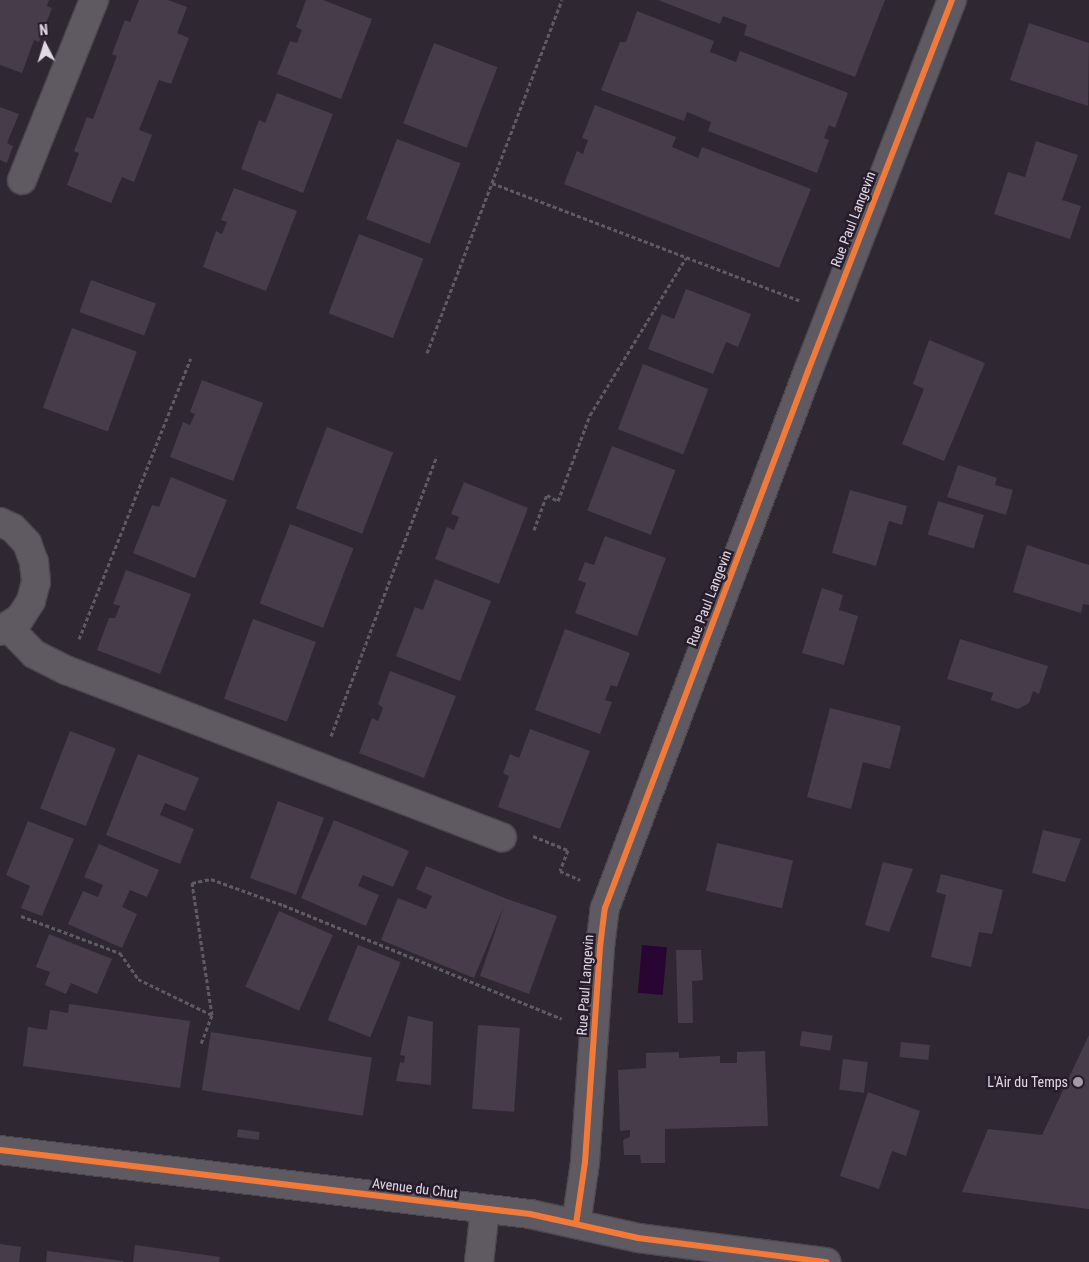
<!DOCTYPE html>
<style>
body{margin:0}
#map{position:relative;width:1089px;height:1262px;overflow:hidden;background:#2f2832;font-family:"Roboto Condensed",sans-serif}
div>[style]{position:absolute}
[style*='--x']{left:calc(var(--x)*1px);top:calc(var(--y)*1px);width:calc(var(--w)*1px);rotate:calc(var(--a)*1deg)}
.water>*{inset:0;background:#290533;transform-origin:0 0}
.building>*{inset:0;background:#473c4a;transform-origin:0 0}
.path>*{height:3px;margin-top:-1.5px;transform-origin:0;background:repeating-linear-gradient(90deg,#5f5b62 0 4px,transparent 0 6.5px)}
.roads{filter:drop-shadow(1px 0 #4c464e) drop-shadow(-1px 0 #4c464e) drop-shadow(0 1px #4c464e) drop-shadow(0 -1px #4c464e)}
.minor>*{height:28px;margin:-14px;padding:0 14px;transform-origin:14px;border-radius:14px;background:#5f5a61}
.cycleway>*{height:6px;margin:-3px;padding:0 3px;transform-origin:3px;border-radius:3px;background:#f17a3a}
.dots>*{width:14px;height:14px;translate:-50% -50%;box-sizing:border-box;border:2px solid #271c2b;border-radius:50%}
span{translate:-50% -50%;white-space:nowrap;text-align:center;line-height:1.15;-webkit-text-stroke:5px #271c2b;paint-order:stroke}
.street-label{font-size:14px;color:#e1dae4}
.poi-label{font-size:14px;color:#e1dae4}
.right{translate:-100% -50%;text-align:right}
.north{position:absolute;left:20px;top:20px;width:50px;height:50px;-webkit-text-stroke:4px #271c2b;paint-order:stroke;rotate:355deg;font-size:14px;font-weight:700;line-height:20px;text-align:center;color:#e1dae4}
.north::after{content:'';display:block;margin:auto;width:18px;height:22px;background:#e1dae4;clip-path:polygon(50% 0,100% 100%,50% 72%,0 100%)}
</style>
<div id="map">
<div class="water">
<div style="left:642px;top:945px;width:25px;height:48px;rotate:5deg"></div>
</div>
<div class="building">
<div style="clip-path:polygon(0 0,49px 0,47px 6px,52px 8px,39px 42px,34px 40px,22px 73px,0 65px)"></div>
<div style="clip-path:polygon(139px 0,168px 0,187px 7px,177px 33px,189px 38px,171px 84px,159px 80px,139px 130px,152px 135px,134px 182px,122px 177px,111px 203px,67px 185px,79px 153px,74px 151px,87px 117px,93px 119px,117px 56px,112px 54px,125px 20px,130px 22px)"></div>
<div style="clip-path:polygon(306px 0,323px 0,372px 19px,341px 99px,277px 74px,290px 41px,297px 43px,302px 30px,296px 27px)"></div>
<div style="clip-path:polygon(658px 0,885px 0,855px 77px,744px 35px,747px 25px,723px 16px,720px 24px)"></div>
<div style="clip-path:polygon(637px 11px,714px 41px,710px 52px,736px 62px,740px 51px,848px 93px,835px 128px,829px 125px,824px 138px,829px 140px,817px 173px,708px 131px,711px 122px,687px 112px,684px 121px,601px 90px,620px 42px,626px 42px)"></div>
<div style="clip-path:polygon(1029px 23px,1089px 43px,1088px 106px,1010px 80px)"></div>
<div style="left:434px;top:43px;width:68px;height:86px;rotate:21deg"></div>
<div style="clip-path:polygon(277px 93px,333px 114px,303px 193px,241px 169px,259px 120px,265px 123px)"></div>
<div style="clip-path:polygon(595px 105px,676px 137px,672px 147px,698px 158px,702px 147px,811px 189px,779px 268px,564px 184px,577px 151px,583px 154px,588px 140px,582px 138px)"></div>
<div style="clip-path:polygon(0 107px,19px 114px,7px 143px,13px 146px,7px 163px,0 160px)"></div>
<div style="left:397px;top:139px;width:68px;height:86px;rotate:21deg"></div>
<div style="clip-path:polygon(1036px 141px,1078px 155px,1062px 200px,1081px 206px,1070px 239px,994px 214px,1008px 172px,1025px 177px)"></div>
<div style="clip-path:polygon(234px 188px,297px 211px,266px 291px,203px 267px,216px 231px,222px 234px,227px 222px,221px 220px)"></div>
<div style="left:359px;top:234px;width:69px;height:85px;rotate:21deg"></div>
<div style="left:91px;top:280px;width:69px;height:34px;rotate:20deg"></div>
<div style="clip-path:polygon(686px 289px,751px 314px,738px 347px,726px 342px,713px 374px,648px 349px,662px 314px,674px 319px)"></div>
<div style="left:72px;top:328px;width:69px;height:85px;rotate:20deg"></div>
<div style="clip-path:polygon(929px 340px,985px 363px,944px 461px,902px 444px,924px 389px,913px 384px)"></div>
<div style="left:643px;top:364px;width:70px;height:70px;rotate:21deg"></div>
<div style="clip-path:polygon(202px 380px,263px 403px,233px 481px,170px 457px,183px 422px,190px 425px,195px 414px,190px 412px)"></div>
<div style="left:327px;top:427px;width:71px;height:87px;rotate:21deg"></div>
<div style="left:612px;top:446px;width:68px;height:69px;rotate:21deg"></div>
<div style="clip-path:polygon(958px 465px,997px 478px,995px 485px,1013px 490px,1006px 515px,947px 497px)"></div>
<div style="clip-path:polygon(171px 477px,227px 500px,195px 578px,133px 553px,152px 505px,159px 507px)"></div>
<div style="clip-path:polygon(464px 482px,528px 508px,499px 584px,435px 559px,447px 527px,454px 530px,459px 517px,451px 514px)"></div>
<div style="clip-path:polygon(850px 490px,907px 506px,902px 525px,889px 521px,876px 566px,832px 553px)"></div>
<div style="left:938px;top:501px;width:48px;height:35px;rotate:17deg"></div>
<div style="left:290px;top:524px;width:68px;height:85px;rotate:21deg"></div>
<div style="clip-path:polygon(605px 536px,666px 558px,637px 636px,575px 613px,586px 583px,578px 580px,585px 562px,594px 565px)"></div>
<div style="clip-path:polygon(1027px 545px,1089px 565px,1089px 605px,1083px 604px,1081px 613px,1013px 592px)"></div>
<div style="clip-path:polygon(126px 570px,191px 594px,160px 674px,97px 650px,109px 618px,115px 618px,120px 606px,113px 604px)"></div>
<div style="clip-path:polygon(435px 579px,491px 601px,460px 681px,396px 656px,415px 607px,423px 610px)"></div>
<div style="clip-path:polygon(822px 588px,843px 595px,839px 610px,858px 616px,844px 665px,802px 653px)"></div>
<div style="left:253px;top:619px;width:67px;height:85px;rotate:20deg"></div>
<div style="clip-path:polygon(565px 629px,630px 653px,617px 687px,611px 685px,605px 700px,612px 702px,600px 734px,535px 710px)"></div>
<div style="clip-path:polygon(960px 639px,1048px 666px,1039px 694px,1033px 691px,1029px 703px,1018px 709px,991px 700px,993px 693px,947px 679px)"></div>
<div style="clip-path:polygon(390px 671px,456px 696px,424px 778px,359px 753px,372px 718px,378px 721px,383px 708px,378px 704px)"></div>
<div style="clip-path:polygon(830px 708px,901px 726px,890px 769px,863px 762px,851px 809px,807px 797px)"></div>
<div style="clip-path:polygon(530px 729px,590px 751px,560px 829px,498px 807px,509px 776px,503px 773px,510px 754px,519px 758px)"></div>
<div style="left:70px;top:731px;width:49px;height:83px;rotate:21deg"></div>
<div style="clip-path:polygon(138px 754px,199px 778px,185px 811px,165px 803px,160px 815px,194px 829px,180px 864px,106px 835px)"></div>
<div style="left:278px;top:801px;width:49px;height:82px;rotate:20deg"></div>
<div style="clip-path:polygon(334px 820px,409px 851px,393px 887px,363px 875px,358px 886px,379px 895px,366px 926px,301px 898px)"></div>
<div style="clip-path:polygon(28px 821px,74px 839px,42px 916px,21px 908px,30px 886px,6px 875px)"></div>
<div style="clip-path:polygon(1043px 830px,1081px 839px,1065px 882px,1032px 873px)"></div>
<div style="left:717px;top:843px;width:78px;height:49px;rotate:13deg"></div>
<div style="clip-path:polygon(99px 844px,159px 870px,147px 897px,130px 890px,122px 907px,137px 914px,122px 948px,68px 924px,83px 891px,98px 897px,103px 885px,84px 877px)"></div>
<div style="clip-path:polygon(883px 862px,913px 869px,889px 932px,865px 925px)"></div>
<div style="clip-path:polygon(426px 866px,507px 899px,557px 916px,529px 994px,480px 976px,504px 906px,474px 978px,381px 940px,398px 898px,426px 909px,432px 896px,416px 889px)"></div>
<div style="clip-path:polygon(941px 874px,1003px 890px,992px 934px,979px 932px,971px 967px,931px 957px,946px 895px,936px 892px)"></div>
<div style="left:279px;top:911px;width:59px;height:83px;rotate:24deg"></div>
<div style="clip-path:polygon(49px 934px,112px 959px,97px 994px,71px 983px,66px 994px,45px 985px,50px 972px,36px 967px)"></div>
<div style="left:358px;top:945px;width:46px;height:81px;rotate:22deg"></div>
<div style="clip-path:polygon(676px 950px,701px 950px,703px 980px,692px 981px,693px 1023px,678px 1023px)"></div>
<div style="clip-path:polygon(69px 1004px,190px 1021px,180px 1088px,23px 1066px,28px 1027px,47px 1030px,50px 1010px,68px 1013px)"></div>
<div style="clip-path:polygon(408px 1016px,433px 1022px,431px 1085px,396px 1081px,400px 1062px,404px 1063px,405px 1056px,400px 1055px)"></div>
<div style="left:478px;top:1025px;width:42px;height:84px;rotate:4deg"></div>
<div style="left:802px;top:1031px;width:31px;height:15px;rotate:9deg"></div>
<div style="left:211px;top:1032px;width:163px;height:59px;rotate:9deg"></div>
<div style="clip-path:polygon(1089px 1035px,1089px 1209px,962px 1192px,988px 1129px,1042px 1135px)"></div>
<div style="left:901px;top:1042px;width:29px;height:15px;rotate:6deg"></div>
<div style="clip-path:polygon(765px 1051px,768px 1126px,665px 1129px,665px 1163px,641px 1163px,640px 1155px,624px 1155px,623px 1140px,630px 1137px,630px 1130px,620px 1131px,618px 1070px,646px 1068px,646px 1053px,679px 1052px,679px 1058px,720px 1056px,720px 1063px,737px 1063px,737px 1052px)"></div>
<div style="left:843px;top:1059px;width:25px;height:31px;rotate:7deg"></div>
<div style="clip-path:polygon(868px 1092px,920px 1111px,906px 1156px,892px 1151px,879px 1189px,840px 1176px)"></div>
<div style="left:238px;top:1129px;width:22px;height:8px;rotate:8deg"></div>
<div style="clip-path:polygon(0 1244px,21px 1247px,19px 1262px,0 1262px)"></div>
<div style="clip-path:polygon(135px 1245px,220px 1257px,219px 1262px,133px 1262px)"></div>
<div style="clip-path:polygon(47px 1251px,123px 1261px,123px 1262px,46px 1262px)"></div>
</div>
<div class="path">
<div style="--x:492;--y:183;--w:331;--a:20.9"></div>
<div style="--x:427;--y:353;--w:378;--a:-69.1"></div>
<div style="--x:534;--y:530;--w:37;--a:-70"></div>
<div style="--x:547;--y:495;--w:13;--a:29"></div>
<div style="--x:558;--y:501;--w:92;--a:-69.6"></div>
<div style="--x:590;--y:415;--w:184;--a:-58.6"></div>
<div style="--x:79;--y:639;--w:302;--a:-68.3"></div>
<div style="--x:331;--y:736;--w:299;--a:-69.3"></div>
<div style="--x:533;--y:836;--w:38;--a:22"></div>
<div style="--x:568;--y:850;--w:22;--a:111"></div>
<div style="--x:560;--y:871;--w:22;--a:24"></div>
<div style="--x:21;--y:916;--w:106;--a:20.5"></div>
<div style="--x:120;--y:953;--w:32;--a:55"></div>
<div style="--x:138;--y:979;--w:82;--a:25.9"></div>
<div style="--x:212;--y:1015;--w:31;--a:111"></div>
<div style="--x:212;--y:1015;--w:134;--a:-98.6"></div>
<div style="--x:192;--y:883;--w:19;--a:-12"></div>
<div style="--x:211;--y:879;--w:77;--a:19.9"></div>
<div style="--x:283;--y:905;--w:301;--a:22.2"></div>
</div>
<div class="roads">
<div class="minor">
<div style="--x:22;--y:180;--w:194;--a:-68.2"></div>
<div style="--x:0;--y:522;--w:14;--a:25"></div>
<div style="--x:13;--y:528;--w:21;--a:47"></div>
<div style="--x:27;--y:543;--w:20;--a:70"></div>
<div style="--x:34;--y:562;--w:20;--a:84"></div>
<div style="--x:36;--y:582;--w:20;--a:105"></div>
<div style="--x:31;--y:601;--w:20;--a:123"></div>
<div style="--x:20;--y:618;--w:24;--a:147"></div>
<div style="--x:8;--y:627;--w:37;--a:46"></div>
<div style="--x:34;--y:654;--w:36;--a:27"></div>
<div style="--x:66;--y:670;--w:467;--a:21"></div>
<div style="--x:0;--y:1150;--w:534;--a:6.89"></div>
<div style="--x:530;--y:1214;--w:111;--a:12.5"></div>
<div style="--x:638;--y:1238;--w:190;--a:7.3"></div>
<div style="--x:576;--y:1224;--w:63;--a:-81.7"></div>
<div style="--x:585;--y:1162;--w:216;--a:-86"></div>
<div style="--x:600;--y:947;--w:39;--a:-83"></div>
<div style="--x:605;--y:908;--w:574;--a:-69.29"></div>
<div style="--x:808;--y:371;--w:398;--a:-68.8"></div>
<div style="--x:479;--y:1262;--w:53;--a:-83.5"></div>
</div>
</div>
<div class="cycleway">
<div style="--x:0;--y:1150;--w:534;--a:6.89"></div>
<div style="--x:530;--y:1214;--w:111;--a:12.5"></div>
<div style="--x:638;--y:1238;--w:190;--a:7.3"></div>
<div style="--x:576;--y:1224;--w:63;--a:-81.7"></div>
<div style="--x:585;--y:1162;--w:216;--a:-86"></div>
<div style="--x:600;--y:947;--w:39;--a:-83"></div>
<div style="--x:605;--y:908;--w:574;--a:-69.29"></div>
<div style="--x:808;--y:371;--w:398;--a:-68.8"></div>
</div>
<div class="dots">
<div style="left:1078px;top:1082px;background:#a39ca6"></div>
</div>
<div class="street-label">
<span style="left:853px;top:219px;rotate:-69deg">Rue Paul Langevin</span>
<span style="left:709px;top:598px;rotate:-69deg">Rue Paul Langevin</span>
<span style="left:585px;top:985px;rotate:-86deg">Rue Paul Langevin</span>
<span style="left:415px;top:1188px;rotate:7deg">Avenue du Chut</span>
</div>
<div class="poi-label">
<span class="right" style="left:1068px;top:1082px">L'Air du Temps</span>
</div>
<div class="north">N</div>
</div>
